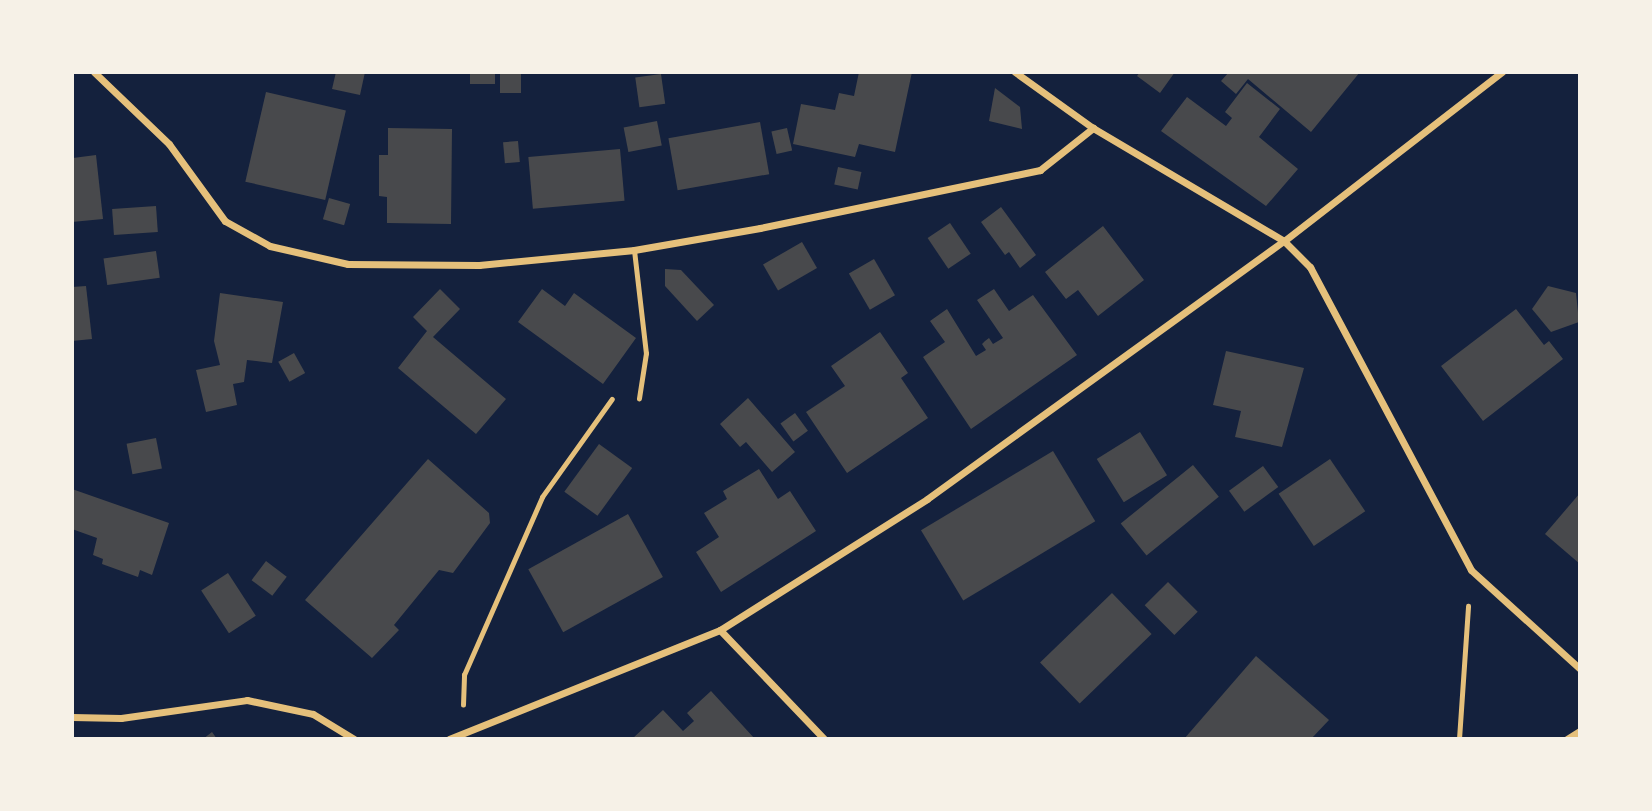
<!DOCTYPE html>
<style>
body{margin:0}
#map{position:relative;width:1652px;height:811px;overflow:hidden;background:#14213d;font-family:Commissioner,sans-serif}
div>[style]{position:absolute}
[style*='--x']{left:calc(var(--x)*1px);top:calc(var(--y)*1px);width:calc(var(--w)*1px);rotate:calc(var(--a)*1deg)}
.building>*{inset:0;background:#48494c;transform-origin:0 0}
.path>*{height:4.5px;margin:-2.25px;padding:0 2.25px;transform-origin:2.25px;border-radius:2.25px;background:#e5c07b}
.service>*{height:5px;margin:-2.5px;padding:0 2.5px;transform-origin:2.5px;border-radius:2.5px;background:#e5c07b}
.minor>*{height:7px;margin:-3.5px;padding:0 3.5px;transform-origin:3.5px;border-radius:3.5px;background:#e5c07b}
span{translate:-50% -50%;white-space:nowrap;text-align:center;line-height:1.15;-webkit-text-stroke:5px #f6f1e7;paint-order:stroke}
.frame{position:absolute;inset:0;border:74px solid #f6f1e7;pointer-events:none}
</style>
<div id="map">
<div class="building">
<div style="clip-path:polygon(336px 72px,365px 72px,360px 95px,332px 89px)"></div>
<div style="left:470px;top:72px;width:25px;height:12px"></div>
<div style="left:500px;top:72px;width:21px;height:21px"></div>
<div style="clip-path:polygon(859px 72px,912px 72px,895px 152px,859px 144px,855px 157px,793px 144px,801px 104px,835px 110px,839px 93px,854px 96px)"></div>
<div style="clip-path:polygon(1140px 72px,1175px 72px,1160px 93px,1137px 76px)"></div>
<div style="clip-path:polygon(1229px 72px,1360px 72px,1311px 132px,1248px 79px,1236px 94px,1221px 81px)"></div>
<div style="left:661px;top:74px;width:30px;height:26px;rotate:82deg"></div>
<div style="clip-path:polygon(1247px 83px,1280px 109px,1259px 137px,1298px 169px,1266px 206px,1161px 131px,1187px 97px,1226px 126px,1232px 118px,1225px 112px)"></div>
<div style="clip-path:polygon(995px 88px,1020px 107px,1022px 129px,989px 121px)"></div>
<div style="left:266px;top:92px;width:82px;height:92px;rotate:13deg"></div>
<div style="left:657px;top:121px;width:25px;height:34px;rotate:79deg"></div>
<div style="left:760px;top:122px;width:53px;height:93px;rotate:80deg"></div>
<div style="clip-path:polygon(388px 128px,452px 129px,451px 224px,387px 223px,387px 197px,379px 196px,379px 155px,388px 155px)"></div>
<div style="left:787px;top:128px;width:23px;height:16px;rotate:77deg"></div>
<div style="left:518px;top:141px;width:21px;height:15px;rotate:85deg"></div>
<div style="left:620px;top:149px;width:52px;height:92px;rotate:85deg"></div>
<div style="clip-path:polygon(96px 155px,103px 219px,72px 222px,73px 158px)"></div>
<div style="left:838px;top:167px;width:24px;height:18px;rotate:12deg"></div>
<div style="left:329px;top:198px;width:22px;height:22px;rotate:16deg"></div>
<div style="left:156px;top:206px;width:26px;height:44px;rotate:86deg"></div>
<div style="clip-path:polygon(1001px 207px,1036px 255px,1020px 268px,1009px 252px,1005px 255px,981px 222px)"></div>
<div style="left:950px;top:223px;width:37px;height:27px;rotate:56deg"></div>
<div style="clip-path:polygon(1103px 226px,1144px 280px,1098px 316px,1078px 290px,1066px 299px,1045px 272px)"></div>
<div style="left:802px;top:242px;width:30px;height:45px;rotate:60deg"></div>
<div style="left:156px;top:251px;width:27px;height:53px;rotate:82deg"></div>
<div style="left:874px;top:259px;width:42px;height:29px;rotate:60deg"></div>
<div style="clip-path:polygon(665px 269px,681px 270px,714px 305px,697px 321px,665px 286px)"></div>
<div style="clip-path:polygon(86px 286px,92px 339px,72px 341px,72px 287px)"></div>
<div style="clip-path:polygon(1548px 286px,1576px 293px,1579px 322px,1551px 332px,1532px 309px)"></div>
<div style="clip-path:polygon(440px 289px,460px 309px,433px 337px,506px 399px,476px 434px,398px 368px,427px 331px,413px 317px)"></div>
<div style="clip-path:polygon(542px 289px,565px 306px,574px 293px,636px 338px,603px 384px,518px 322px)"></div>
<div style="clip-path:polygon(994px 289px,1009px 311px,1033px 295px,1077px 355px,971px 429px,923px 357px,945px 342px,930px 321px,947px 309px,976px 356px,986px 350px,982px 344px,985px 341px,989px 338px,993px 344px,1003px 338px,977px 300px)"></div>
<div style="clip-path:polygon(220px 293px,283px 302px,272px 363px,247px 360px,244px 382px,233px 384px,237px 405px,206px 412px,196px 370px,220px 365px,214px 341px)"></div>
<div style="clip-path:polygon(1516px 309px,1544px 345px,1549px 341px,1563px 359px,1483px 421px,1441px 366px)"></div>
<div style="clip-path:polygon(880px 332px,908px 373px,901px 378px,928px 418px,847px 473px,806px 412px,845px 386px,831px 366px)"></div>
<div style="clip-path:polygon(1226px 351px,1304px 368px,1282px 447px,1235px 437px,1241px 411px,1213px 405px)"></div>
<div style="left:294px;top:353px;width:23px;height:18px;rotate:61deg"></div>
<div style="clip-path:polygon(748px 398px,795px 452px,772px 472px,746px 442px,740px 447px,720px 424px)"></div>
<div style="left:795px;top:413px;width:22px;height:18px;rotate:54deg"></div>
<div style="left:1140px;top:432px;width:51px;height:51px;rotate:58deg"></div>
<div style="left:156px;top:438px;width:31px;height:30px;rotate:79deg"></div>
<div style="left:599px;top:444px;width:41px;height:59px;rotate:36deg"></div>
<div style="left:1053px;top:451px;width:82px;height:154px;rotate:59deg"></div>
<div style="clip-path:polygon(428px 459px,489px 513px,490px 523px,453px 573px,439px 570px,394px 625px,399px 630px,372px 658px,305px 600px)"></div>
<div style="left:1330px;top:459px;width:63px;height:62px;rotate:56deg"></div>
<div style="left:1193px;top:465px;width:41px;height:93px;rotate:51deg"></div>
<div style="left:1263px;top:466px;width:26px;height:42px;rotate:54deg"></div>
<div style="clip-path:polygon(759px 469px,778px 499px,790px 491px,816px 531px,721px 592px,696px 552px,719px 537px,704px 513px,727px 499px,723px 491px)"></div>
<div style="clip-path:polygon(72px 489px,169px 523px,152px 575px,140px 570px,138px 577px,102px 564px,103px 559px,93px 555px,97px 538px,72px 529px)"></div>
<div style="clip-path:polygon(1580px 493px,1580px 564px,1545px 534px)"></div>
<div style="left:628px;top:514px;width:72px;height:114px;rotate:61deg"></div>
<div style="left:266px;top:561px;width:26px;height:24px;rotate:37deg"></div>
<div style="left:228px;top:573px;width:51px;height:32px;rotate:57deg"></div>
<div style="left:1168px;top:582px;width:42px;height:33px;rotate:45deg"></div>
<div style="left:1112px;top:593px;width:57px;height:100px;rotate:46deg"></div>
<div style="clip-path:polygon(1256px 656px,1329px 720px,1311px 739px,1184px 739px)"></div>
<div style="clip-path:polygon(711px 691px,755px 739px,632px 739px,663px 710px,683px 731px,694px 721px,687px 713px)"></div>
<div style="clip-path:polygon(212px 732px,217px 739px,203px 739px)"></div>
</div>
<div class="path">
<div style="--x:463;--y:705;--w:30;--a:-88"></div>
<div style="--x:464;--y:675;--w:194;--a:-66.3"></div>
<div style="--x:542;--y:497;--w:120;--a:-54.5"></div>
<div style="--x:1459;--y:739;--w:133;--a:-86.1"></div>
</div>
<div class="service">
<div style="--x:634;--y:250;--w:104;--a:83.4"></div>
<div style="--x:646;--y:353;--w:46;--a:98.8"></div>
</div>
<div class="minor">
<div style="--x:94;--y:72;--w:104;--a:43.8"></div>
<div style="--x:169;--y:144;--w:95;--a:54"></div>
<div style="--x:225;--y:221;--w:51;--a:29.1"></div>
<div style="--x:270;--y:246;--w:80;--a:13"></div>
<div style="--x:348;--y:264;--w:131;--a:0.4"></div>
<div style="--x:479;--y:265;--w:156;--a:-5.5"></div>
<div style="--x:634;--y:250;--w:128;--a:-9.9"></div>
<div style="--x:760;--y:228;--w:286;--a:-11.7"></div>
<div style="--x:1040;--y:170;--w:68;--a:-38.4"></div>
<div style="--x:1093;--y:128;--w:222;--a:30.6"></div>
<div style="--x:1284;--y:241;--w:37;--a:45"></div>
<div style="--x:1310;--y:267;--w:343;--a:62"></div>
<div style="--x:1471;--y:570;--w:147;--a:42.2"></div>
<div style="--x:1015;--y:72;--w:96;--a:35.7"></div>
<div style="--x:720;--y:630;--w:151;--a:46.3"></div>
<div style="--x:72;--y:717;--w:49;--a:1.2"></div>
<div style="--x:121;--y:718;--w:127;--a:-8.1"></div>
<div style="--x:247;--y:700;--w:67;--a:12"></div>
<div style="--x:313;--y:714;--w:48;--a:31.4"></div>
<div style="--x:449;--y:739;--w:292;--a:-21.9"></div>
<div style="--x:720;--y:630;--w:245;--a:-32.3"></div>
<div style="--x:927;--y:499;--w:440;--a:-35.9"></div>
<div style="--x:1284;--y:241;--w:276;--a:-37.8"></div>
<div style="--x:1567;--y:739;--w:15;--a:-32"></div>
</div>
<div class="frame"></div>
</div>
